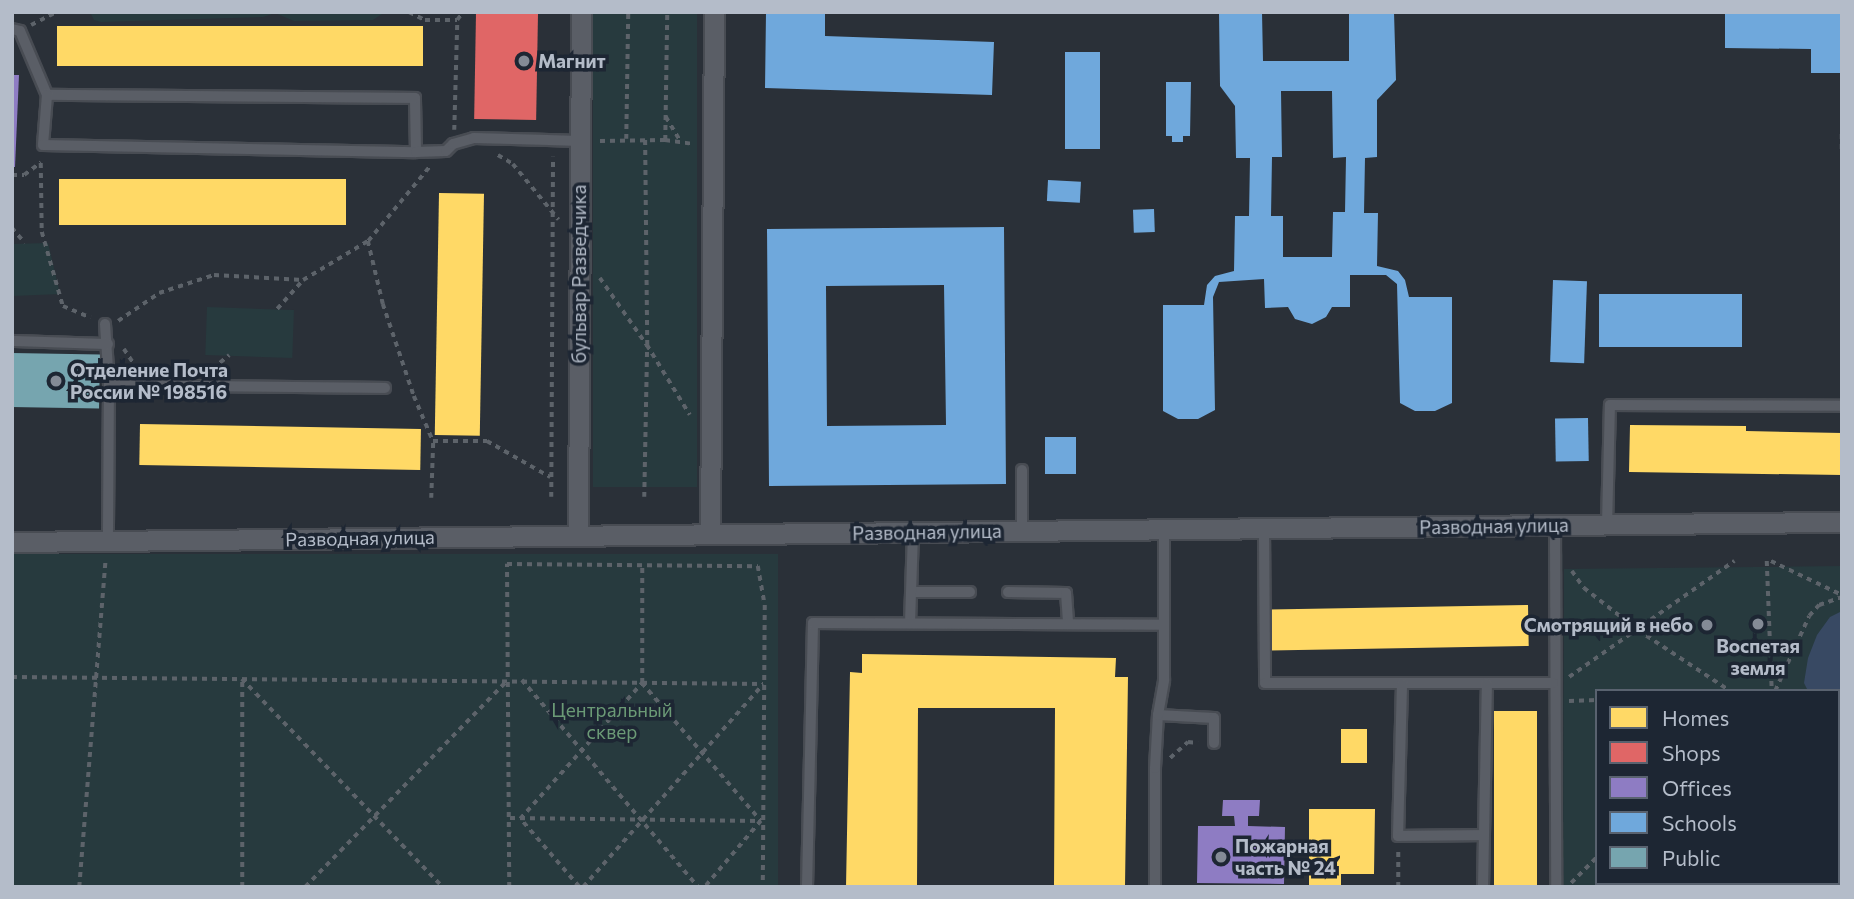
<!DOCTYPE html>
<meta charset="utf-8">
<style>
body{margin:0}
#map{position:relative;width:1854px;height:899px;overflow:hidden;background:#2a3038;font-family:Commissioner,sans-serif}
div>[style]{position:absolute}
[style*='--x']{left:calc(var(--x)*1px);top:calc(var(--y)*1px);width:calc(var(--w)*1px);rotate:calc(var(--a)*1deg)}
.green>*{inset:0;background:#273a3e;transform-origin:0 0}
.water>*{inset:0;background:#384963}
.homes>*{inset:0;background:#ffd966;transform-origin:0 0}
.shops>*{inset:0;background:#e06666;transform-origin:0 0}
.offices>*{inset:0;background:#8e7cc3}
.schools>*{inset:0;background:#6fa8dc;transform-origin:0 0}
.public>*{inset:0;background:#76a5af;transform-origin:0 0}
.path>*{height:3.5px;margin-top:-1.75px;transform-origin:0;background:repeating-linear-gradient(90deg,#5d636a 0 5px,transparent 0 10px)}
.roads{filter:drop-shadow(2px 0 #484c53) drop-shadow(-2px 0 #484c53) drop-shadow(0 2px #484c53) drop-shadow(0 -2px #484c53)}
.lane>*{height:10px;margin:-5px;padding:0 5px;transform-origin:5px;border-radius:5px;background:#5a5e66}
.street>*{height:19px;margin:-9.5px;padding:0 9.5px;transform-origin:9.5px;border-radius:9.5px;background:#5a5e66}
.dots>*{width:19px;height:19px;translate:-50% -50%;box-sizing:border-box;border:4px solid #1d2633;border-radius:50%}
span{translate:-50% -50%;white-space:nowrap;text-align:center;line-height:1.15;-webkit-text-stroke:7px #1d2633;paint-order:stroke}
.poi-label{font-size:19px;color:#b4bcc9;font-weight:700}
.left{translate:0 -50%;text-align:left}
.right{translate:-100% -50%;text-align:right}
.street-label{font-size:19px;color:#b4bcc9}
.park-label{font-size:19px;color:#6b9a76}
.frame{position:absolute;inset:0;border:14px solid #b4bcc9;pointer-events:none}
.legend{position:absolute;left:1595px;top:689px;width:245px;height:196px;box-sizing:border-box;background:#1d2633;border:2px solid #59626f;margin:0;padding:9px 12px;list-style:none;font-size:21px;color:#b4bcc9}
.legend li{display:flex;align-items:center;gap:14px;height:35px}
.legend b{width:35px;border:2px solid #59626f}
</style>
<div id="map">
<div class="green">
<div style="clip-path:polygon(90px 12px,385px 12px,373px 20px,294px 21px,275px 13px,263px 17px,101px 22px,94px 20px)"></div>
<div style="left:593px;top:12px;width:104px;height:475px"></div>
<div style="clip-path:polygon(48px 243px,60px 294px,12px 296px,12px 244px)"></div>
<div style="left:207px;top:307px;width:87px;height:48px;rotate:2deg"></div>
<div style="left:778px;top:554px;width:333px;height:766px;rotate:90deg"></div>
<div style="clip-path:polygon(evenodd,1842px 566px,1842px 887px,1563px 887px,1564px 569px,1842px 566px,1597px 691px,1838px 691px,1838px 883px,1597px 883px,1597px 691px)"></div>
</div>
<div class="water">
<div style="clip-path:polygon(1842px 611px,1842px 715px,1838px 713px,1838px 691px,1808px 691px,1804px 683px,1808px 658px,1817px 635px,1830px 617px)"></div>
</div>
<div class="homes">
<div style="left:57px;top:26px;width:366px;height:40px"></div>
<div style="left:59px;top:179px;width:287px;height:46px"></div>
<div style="left:439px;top:193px;width:45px;height:242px;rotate:1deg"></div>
<div style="left:140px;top:424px;width:281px;height:41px;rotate:1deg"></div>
<div style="clip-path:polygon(1630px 425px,1746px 426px,1746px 431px,1842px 433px,1842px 475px,1629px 472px)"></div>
<div style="left:1528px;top:605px;width:41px;height:262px;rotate:89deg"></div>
<div style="clip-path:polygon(862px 654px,1116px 658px,1115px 677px,1128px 677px,1125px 887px,1054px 887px,1055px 708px,918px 708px,917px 887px,846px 887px,850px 672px,862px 673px)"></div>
<div style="left:1494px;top:711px;width:43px;height:176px"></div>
<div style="left:1341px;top:729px;width:26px;height:34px"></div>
<div style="clip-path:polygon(1309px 809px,1375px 809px,1374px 874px,1341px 874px,1341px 887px,1309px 887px)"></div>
</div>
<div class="shops">
<div style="left:476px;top:13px;width:62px;height:106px;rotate:1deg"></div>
</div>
<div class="offices">
<div style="clip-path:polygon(12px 75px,19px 75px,15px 167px,12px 167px)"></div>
<div style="clip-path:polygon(1223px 800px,1260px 800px,1259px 816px,1248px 816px,1248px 826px,1285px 827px,1284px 884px,1197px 883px,1198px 826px,1235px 826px,1234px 816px,1222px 816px)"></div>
</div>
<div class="schools">
<div style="clip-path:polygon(766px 12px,825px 12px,825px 36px,994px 42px,992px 95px,765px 88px)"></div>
<div style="clip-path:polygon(evenodd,1219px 12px,1262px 12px,1263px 61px,1349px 61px,1349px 12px,1394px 12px,1396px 80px,1377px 100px,1377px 157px,1365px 158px,1364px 213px,1378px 213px,1377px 266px,1398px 271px,1405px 280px,1409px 297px,1452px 297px,1452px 403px,1435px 411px,1415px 411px,1400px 403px,1397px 284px,1386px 275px,1350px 275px,1350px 307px,1332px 307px,1326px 317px,1312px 324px,1295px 319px,1288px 307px,1265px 308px,1264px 279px,1219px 282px,1213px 297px,1215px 410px,1198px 419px,1178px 419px,1163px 411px,1163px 305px,1204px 305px,1207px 285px,1215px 276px,1234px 271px,1235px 216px,1249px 216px,1250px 158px,1236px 158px,1235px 106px,1220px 86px,1219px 12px,1281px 91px,1332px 91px,1333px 158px,1346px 157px,1345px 212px,1333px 212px,1332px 257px,1283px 257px,1283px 216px,1271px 216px,1272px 157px,1282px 157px,1281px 91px)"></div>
<div style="clip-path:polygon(1725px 12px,1842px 12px,1842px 73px,1811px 73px,1811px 49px,1725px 48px)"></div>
<div style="left:1065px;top:52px;width:35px;height:97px"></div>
<div style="clip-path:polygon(1166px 82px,1191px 82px,1190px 136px,1183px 136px,1183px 142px,1172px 142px,1172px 136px,1166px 136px)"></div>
<div style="left:1048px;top:180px;width:33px;height:21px;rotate:3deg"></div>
<div style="left:1154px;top:209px;width:23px;height:21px;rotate:88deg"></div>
<div style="clip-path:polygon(evenodd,1004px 227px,1006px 484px,769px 486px,767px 229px,1004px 227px,944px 285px,946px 425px,827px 426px,826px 286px,944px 285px)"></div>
<div style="left:1553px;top:280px;width:34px;height:82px;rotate:2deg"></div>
<div style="left:1742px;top:294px;width:53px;height:143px;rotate:90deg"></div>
<div style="left:1588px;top:418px;width:43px;height:33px;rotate:89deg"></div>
<div style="left:1045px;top:437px;width:31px;height:37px"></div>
</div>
<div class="public">
<div style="left:12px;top:353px;width:88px;height:54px;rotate:1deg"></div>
</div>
<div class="path">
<div style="--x:409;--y:12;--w:18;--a:27"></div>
<div style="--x:425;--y:20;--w:32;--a:0"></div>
<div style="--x:457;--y:20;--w:10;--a:-53"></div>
<div style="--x:31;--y:25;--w:28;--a:-27"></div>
<div style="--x:666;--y:117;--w:29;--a:59"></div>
<div style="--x:454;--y:130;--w:110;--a:-88.4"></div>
<div style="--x:1842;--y:134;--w:19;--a:90"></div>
<div style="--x:626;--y:139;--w:127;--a:-89.1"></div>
<div style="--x:665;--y:140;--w:128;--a:-89.1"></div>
<div style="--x:600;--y:141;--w:65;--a:-0.9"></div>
<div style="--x:665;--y:140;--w:28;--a:8"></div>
<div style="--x:498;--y:155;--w:17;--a:31"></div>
<div style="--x:513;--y:164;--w:72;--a:50.6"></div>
<div style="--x:41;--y:163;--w:69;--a:89.2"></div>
<div style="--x:42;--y:232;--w:77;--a:74.2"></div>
<div style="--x:63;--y:306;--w:30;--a:23"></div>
<div style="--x:12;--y:175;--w:12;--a:0"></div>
<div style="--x:24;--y:175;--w:21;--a:-37"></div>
<div style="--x:12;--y:228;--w:20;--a:49"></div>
<div style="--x:368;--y:241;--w:65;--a:76.6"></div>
<div style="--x:383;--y:304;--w:97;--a:71.4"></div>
<div style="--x:414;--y:396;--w:49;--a:67.1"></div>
<div style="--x:433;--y:441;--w:54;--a:0"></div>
<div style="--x:487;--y:441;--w:73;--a:29.7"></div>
<div style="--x:600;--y:278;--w:82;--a:55"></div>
<div style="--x:647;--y:345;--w:82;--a:58.4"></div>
<div style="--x:277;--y:309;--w:39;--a:-48"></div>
<div style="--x:118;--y:321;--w:50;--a:-34.3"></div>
<div style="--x:159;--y:293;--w:58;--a:-18.1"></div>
<div style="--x:214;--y:275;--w:89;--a:3.2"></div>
<div style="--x:303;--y:280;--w:76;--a:-31"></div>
<div style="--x:368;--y:241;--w:97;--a:-50.4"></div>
<div style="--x:124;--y:349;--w:27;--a:56"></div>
<div style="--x:212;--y:369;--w:22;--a:-39"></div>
<div style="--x:551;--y:497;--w:340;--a:-89.7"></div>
<div style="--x:644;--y:497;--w:152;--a:-88.9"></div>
<div style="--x:647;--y:345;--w:205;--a:-90.6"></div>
<div style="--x:431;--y:498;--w:57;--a:-88"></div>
<div style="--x:1767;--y:561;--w:130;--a:87.8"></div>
<div style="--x:1771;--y:561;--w:79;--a:25.6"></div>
<div style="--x:1572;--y:571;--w:21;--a:55"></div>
<div style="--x:1584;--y:588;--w:68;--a:37.9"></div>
<div style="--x:1638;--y:630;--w:110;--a:33.5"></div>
<div style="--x:12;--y:677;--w:751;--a:0.53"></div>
<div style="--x:1569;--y:677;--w:202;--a:-35.1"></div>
<div style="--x:242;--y:679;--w:289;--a:46"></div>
<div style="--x:522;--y:680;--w:272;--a:49.6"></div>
<div style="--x:642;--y:683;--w:117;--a:-90"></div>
<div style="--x:1775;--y:691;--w:82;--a:-65.6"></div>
<div style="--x:1809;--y:616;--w:15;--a:-48"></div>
<div style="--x:1819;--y:605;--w:24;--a:-19"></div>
<div style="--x:1569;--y:701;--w:28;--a:-2"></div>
<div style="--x:1838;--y:728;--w:4;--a:14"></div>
<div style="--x:1170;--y:758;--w:24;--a:-42"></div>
<div style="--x:1188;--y:742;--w:10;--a:6"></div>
<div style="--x:510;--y:818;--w:251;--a:0.7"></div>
<div style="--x:1838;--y:821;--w:5;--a:-37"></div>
<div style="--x:1838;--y:861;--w:4;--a:27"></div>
<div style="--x:1571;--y:883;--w:37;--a:-45"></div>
<div style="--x:79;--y:887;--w:326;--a:-85.4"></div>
<div style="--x:242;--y:887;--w:208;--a:-90"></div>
<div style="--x:305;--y:887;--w:290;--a:-45.6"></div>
<div style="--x:509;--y:887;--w:323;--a:-90.4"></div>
<div style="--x:507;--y:564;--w:251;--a:0.5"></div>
<div style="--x:758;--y:566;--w:40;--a:80"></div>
<div style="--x:765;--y:605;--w:282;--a:90.4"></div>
<div style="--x:579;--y:887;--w:90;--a:-130.9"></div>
<div style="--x:520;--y:819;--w:183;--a:-48.1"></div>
<div style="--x:642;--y:683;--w:182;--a:49.2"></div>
<div style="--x:761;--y:821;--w:87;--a:130.3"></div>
<div style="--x:583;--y:887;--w:271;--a:-48.4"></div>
<div style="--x:1398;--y:887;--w:37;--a:-90"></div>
</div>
<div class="roads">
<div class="lane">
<div style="--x:12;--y:29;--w:8;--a:14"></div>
<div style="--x:20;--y:31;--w:69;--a:67.1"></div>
<div style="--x:416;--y:152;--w:54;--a:-91.1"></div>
<div style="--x:415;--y:98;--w:368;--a:-179.5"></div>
<div style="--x:47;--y:95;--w:50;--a:94.6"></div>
<div style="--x:43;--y:145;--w:373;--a:1.1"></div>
<div style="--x:416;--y:152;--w:30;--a:-2"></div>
<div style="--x:446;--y:151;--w:10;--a:-45"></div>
<div style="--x:453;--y:144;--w:22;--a:-16"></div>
<div style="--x:474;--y:138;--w:106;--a:1.6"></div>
<div style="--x:105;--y:324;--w:61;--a:86.2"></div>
<div style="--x:109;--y:385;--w:156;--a:90.4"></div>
<div style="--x:12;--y:341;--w:96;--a:1.8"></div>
<div style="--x:109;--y:385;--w:276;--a:0.6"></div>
<div style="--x:1607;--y:525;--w:120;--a:-88.6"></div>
<div style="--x:1610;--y:405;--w:232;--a:0.2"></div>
<div style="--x:1555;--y:526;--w:361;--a:89.8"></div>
<div style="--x:1264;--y:529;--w:154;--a:89.6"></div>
<div style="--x:1265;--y:683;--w:288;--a:0"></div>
<div style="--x:1022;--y:531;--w:61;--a:-90"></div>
<div style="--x:912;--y:592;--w:58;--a:0"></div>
<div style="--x:1008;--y:592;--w:58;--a:1"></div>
<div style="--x:1066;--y:593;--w:31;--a:86"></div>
<div style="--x:910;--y:623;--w:91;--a:-88.1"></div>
<div style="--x:1402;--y:684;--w:152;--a:91.5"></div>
<div style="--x:1398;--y:836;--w:86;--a:-0.7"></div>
<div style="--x:1158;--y:715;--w:56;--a:3.1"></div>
<div style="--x:1214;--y:718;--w:25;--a:90"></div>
<div style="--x:807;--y:887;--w:264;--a:-88.7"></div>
<div style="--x:813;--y:623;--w:351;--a:0.3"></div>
<div style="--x:1155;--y:887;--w:119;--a:-90"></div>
<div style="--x:1155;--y:768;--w:53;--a:-86.8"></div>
<div style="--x:1158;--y:715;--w:36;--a:-80"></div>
<div style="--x:1164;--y:680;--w:151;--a:-90"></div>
<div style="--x:1483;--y:887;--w:204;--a:-88.9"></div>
</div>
<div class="street">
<div style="--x:710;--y:534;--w:522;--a:-89.56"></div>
<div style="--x:578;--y:536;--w:524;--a:-89.67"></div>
<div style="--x:12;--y:542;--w:1830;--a:-0.63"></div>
</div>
</div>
<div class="dots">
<div style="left:524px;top:61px;background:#848b96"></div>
<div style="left:56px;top:381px;background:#848b96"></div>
<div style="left:1758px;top:624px;background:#848b96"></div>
<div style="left:1707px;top:625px;background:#848b96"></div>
<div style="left:1221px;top:857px;background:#848b96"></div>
</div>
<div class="poi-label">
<span class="left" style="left:538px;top:61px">Магнит</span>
<span class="left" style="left:70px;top:381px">Отделение Почта<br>России № 198516</span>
<span class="right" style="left:1693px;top:625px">Смотрящий в небо</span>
<span style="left:1758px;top:657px">Воспетая<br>земля</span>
<span class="left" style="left:1235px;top:857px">Пожарная<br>часть № 24</span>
</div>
<div class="street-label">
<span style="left:579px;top:274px;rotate:-90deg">бульвар Разведчика</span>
<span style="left:1494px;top:526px;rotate:-1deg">Разводная улица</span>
<span style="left:927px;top:532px;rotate:-1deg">Разводная улица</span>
<span style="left:360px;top:538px;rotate:-1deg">Разводная улица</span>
</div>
<div class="park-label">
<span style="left:612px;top:721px">Центральный<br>сквер</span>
</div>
<div class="frame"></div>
<ul class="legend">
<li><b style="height:19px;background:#ffd966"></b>Homes</li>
<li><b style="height:19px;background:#e06666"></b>Shops</li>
<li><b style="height:19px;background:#8e7cc3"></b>Offices</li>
<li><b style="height:19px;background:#6fa8dc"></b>Schools</li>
<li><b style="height:19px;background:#76a5af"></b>Public</li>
</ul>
</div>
